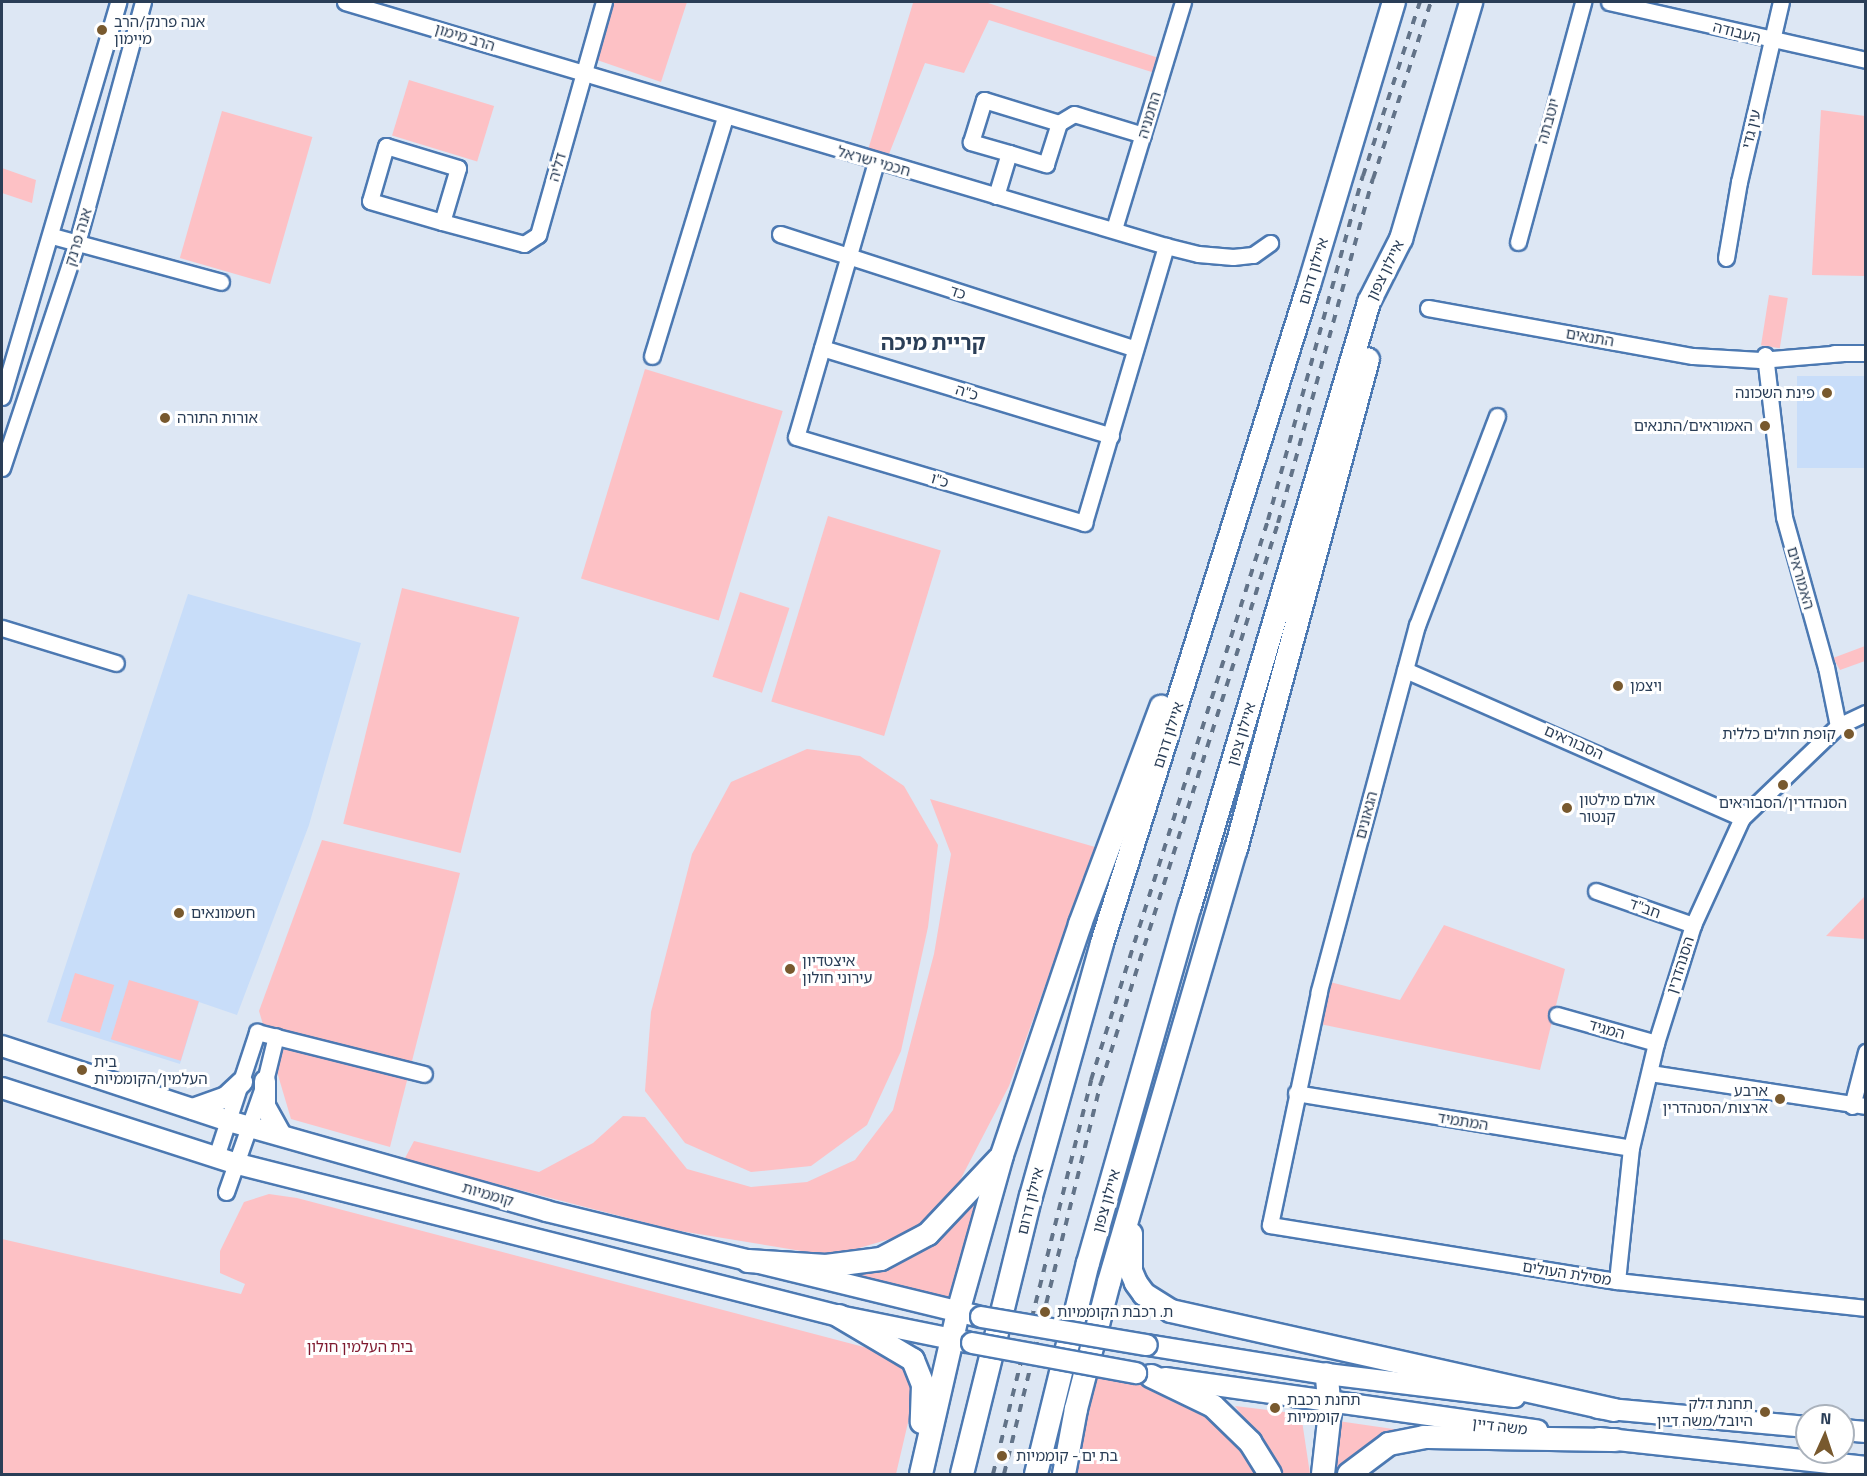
<!DOCTYPE html>
<meta charset="utf-8">
<style>
body{margin:0}
#map{position:relative;width:1867px;height:1476px;overflow:hidden;background:#dde7f4;font-family:"Titillium Web","Noto Sans Hebrew",sans-serif}
div>[style]{position:absolute}
[style*='--x']{left:calc(var(--x)*1px);top:calc(var(--y)*1px);width:calc(var(--w)*1px);rotate:calc(var(--a)*1deg)}
.built>*{inset:0;background:#c8ddf9;transform-origin:0 0}
.green>*{inset:0;background:#fdc1c5;transform-origin:0 0}
.roads{filter:drop-shadow(2px 0 #4c79b2) drop-shadow(-2px 0 #4c79b2) drop-shadow(0 2px #4c79b2) drop-shadow(0 -2px #4c79b2)}
.minor>*{height:15px;margin:-7.5px;padding:0 7.5px;transform-origin:7.5px;border-radius:7.5px;background:#fff}
.major>*{height:20px;margin:-10px;padding:0 10px;transform-origin:10px;border-radius:10px;background:#fff}
.highway>*{height:22px;margin:-11px;padding:0 11px;transform-origin:11px;border-radius:11px;background:#fff}
.rail>*{height:4px;margin-top:-2px;transform-origin:0;background:repeating-linear-gradient(90deg,#627388 0 8px,transparent 0 16px)}
.bridges{filter:drop-shadow(2px 0 #4c79b2) drop-shadow(-2px 0 #4c79b2) drop-shadow(0 2px #4c79b2) drop-shadow(0 -2px #4c79b2)}
.major-bridge>*{height:20px;margin:-10px;padding:0 10px;transform-origin:10px;border-radius:10px;background:#fff}
.dots>*{width:16px;height:16px;translate:-50% -50%;box-sizing:border-box;border:3px solid #fff;border-radius:50%}
span{translate:-50% -50%;white-space:nowrap;text-align:center;line-height:1.15;-webkit-text-stroke:6px #fff;paint-order:stroke}
.poi-label{font-size:15px;color:#2a3e57}
.left{translate:0 -50%;text-align:left}
.right{translate:-100% -50%;text-align:right}
.street-label{font-size:15px;color:#2a3e57}
.park-label{font-size:15px;color:#7e192f}
.district-label{font-size:21px;color:#2a3e57;font-weight:700}
.frame{position:absolute;inset:0;border:3px solid #2a3e57;pointer-events:none}
.north{position:absolute;left:1795px;top:1404px;width:60px;height:60px;box-sizing:border-box;background:#fff;border:2px solid #aab2bc;border-radius:50%;rotate:3deg;font-size:16px;font-weight:700;line-height:24px;text-align:center;color:#2a3e57}
.north::after{content:'';display:block;margin:auto;width:21px;height:27px;background:#78592e;clip-path:polygon(50% 0,100% 100%,50% 72%,0 100%)}
</style>
<div id="map">
<div class="built">
<div style="left:1865px;top:376px;width:92px;height:68px;rotate:90deg"></div>
<div style="clip-path:polygon(188px 594px,361px 643px,309px 825px,237px 1015px,199px 1002px,180px 1064px,47px 1022px)"></div>
</div>
<div class="green">
<div style="clip-path:polygon(614px 2px,687px 2px,661px 82px,597px 60px)"></div>
<div style="clip-path:polygon(909px 2px,985px 2px,1165px 60px,1161px 75px,989px 20px,964px 73px,925px 63px,887px 159px,867px 153px,913px 3px)"></div>
<div style="left:409px;top:80px;width:89px;height:58px;rotate:17deg"></div>
<div style="clip-path:polygon(1821px 110px,1865px 116px,1865px 276px,1812px 275px)"></div>
<div style="left:222px;top:111px;width:94px;height:153px;rotate:16deg"></div>
<div style="clip-path:polygon(2px 168px,36px 180px,32px 203px,2px 193px)"></div>
<div style="left:1769px;top:295px;width:19px;height:51px;rotate:9deg"></div>
<div style="left:645px;top:369px;width:144px;height:219px;rotate:17deg"></div>
<div style="left:828px;top:516px;width:118px;height:194px;rotate:17deg"></div>
<div style="left:402px;top:588px;width:121px;height:243px;rotate:14deg"></div>
<div style="left:740px;top:592px;width:52px;height:89px;rotate:18deg"></div>
<div style="clip-path:polygon(1865px 646px,1865px 661px,1840px 670px,1833px 658px)"></div>
<div style="clip-path:polygon(807px 749px,860px 756px,904px 786px,938px 845px,928px 927px,901px 1051px,867px 1125px,811px 1166px,751px 1172px,685px 1143px,645px 1091px,651px 1012px,692px 854px,731px 782px)"></div>
<div style="clip-path:polygon(930px 799px,1095px 847px,1009px 1086px,955px 1190px,910px 1233px,832px 1256px,674px 1230px,404px 1160px,414px 1141px,539px 1172px,593px 1143px,623px 1116px,645px 1117px,687px 1169px,751px 1187px,807px 1182px,855px 1160px,893px 1110px,934px 954px,951px 854px)"></div>
<div style="clip-path:polygon(322px 840px,460px 873px,390px 1147px,291px 1119px,259px 1011px)"></div>
<div style="clip-path:polygon(1865px 896px,1865px 939px,1826px 936px)"></div>
<div style="clip-path:polygon(1444px 925px,1565px 969px,1540px 1070px,1320px 1024px,1330px 982px,1400px 1000px)"></div>
<div style="left:75px;top:973px;width:41px;height:50px;rotate:17deg"></div>
<div style="left:129px;top:980px;width:73px;height:62px;rotate:17deg"></div>
<div style="clip-path:polygon(990px 1170px,953px 1301px,837px 1272px,865px 1270px,907px 1259px,943px 1235px,966px 1210px)"></div>
<div style="clip-path:polygon(269px 1194px,297px 1198px,898px 1356px,914px 1373px,914px 1397px,896px 1474px,2px 1474px,2px 1239px,241px 1294px,245px 1284px,220px 1273px,220px 1251px,244px 1202px)"></div>
<div style="clip-path:polygon(1094px 1378px,1148px 1384px,1192px 1403px,1229px 1432px,1261px 1474px,1073px 1474px)"></div>
<div style="clip-path:polygon(1235px 1406px,1301px 1414px,1310px 1474px,1281px 1474px,1275px 1460px)"></div>
<div style="clip-path:polygon(1338px 1421px,1407px 1431px,1376px 1442px,1334px 1474px)"></div>
</div>
<div class="roads">
<div class="minor">
<div style="--x:345;--y:2;--w:856;--a:16.55"></div>
<div style="--x:1166;--y:246;--w:33;--a:14"></div>
<div style="--x:1198;--y:254;--w:35;--a:5"></div>
<div style="--x:1233;--y:257;--w:20;--a:-6"></div>
<div style="--x:1253;--y:255;--w:21;--a:-35"></div>
<div style="--x:1609;--y:2;--w:263;--a:12.7"></div>
<div style="--x:1009;--y:153;--w:39;--a:17"></div>
<div style="--x:1046;--y:164;--w:43;--a:-72.4"></div>
<div style="--x:876;--y:162;--w:286;--a:106.2"></div>
<div style="--x:796;--y:437;--w:301;--a:16.6"></div>
<div style="--x:1084;--y:523;--w:289;--a:-73.5"></div>
<div style="--x:996;--y:196;--w:45;--a:-73.2"></div>
<div style="--x:1009;--y:153;--w:40;--a:-164"></div>
<div style="--x:971;--y:142;--w:44;--a:-72.8"></div>
<div style="--x:984;--y:100;--w:78;--a:17"></div>
<div style="--x:1059;--y:123;--w:17;--a:-31"></div>
<div style="--x:1074;--y:114;--w:72;--a:16.9"></div>
<div style="--x:442;--y:222;--w:56;--a:-73.5"></div>
<div style="--x:458;--y:168;--w:75;--a:-163"></div>
<div style="--x:386;--y:146;--w:57;--a:106.2"></div>
<div style="--x:370;--y:201;--w:75;--a:16.3"></div>
<div style="--x:442;--y:222;--w:85;--a:15"></div>
<div style="--x:524;--y:244;--w:17;--a:-33"></div>
<div style="--x:538;--y:235;--w:242;--a:-74.2"></div>
<div style="--x:1114;--y:229;--w:237;--a:-73.1"></div>
<div style="--x:780;--y:234;--w:373;--a:17.9"></div>
<div style="--x:52;--y:236;--w:175;--a:15.2"></div>
<div style="--x:1518;--y:242;--w:249;--a:-74.8"></div>
<div style="--x:1726;--y:258;--w:77;--a:-80.3"></div>
<div style="--x:1739;--y:182;--w:185;--a:-76.9"></div>
<div style="--x:1428;--y:308;--w:269;--a:10.3"></div>
<div style="--x:1693;--y:356;--w:67;--a:3.4"></div>
<div style="--x:1760;--y:360;--w:84;--a:-4.8"></div>
<div style="--x:822;--y:348;--w:302;--a:16.9"></div>
<div style="--x:1834;--y:353;--w:32;--a:0"></div>
<div style="--x:1765;--y:355;--w:163;--a:83.3"></div>
<div style="--x:1784;--y:517;--w:156;--a:74.4"></div>
<div style="--x:1826;--y:667;--w:60;--a:78.5"></div>
<div style="--x:652;--y:356;--w:250;--a:-73"></div>
<div style="--x:2;--y:397;--w:412;--a:-73.6"></div>
<div style="--x:1497;--y:416;--w:224;--a:110.9"></div>
<div style="--x:1417;--y:625;--w:380;--a:105"></div>
<div style="--x:1319;--y:992;--w:238;--a:101.9"></div>
<div style="--x:1270;--y:1225;--w:351;--a:9.2"></div>
<div style="--x:1617;--y:1281;--w:250;--a:6.2"></div>
<div style="--x:2;--y:468;--w:237;--a:-71.6"></div>
<div style="--x:77;--y:243;--w:250;--a:-74.7"></div>
<div style="--x:2;--y:628;--w:119;--a:17.1"></div>
<div style="--x:1405;--y:670;--w:368;--a:23.7"></div>
<div style="--x:1596;--y:891;--w:103;--a:19.3"></div>
<div style="--x:1557;--y:1015;--w:103;--a:15.8"></div>
<div style="--x:1650;--y:1073;--w:219;--a:8.7"></div>
<div style="--x:1296;--y:1093;--w:339;--a:9.3"></div>
<div style="--x:1852;--y:1106;--w:56;--a:-75.5"></div>
<div style="--x:216;--y:1157;--w:132;--a:-71.8"></div>
<div style="--x:257;--y:1032;--w:172;--a:14.1"></div>
<div style="--x:226;--y:1192;--w:118;--a:-70.6"></div>
<div style="--x:265;--y:1081;--w:46;--a:-76.3"></div>
<div style="--x:1617;--y:1281;--w:134;--a:-84"></div>
<div style="--x:1631;--y:1148;--w:108;--a:-76.6"></div>
<div style="--x:1656;--y:1043;--w:124;--a:-72.6"></div>
<div style="--x:1693;--y:925;--w:118;--a:-65.4"></div>
<div style="--x:1742;--y:818;--w:133;--a:-43.8"></div>
<div style="--x:1838;--y:726;--w:31;--a:-25"></div>
</div>
<div class="major">
<div style="--x:2;--y:1046;--w:239;--a:18.3"></div>
<div style="--x:229;--y:1121;--w:330;--a:15.8"></div>
<div style="--x:546;--y:1211;--w:448;--a:13.7"></div>
<div style="--x:265;--y:1081;--w:25;--a:90"></div>
<div style="--x:265;--y:1106;--w:33;--a:61"></div>
<div style="--x:2;--y:1088;--w:248;--a:17.9"></div>
<div style="--x:238;--y:1164;--w:620;--a:14.19"></div>
<div style="--x:839;--y:1316;--w:131;--a:11.5"></div>
<div style="--x:193;--y:1109;--w:35;--a:-20"></div>
<div style="--x:226;--y:1097;--w:22;--a:-43"></div>
<div style="--x:1147;--y:1345;--w:182;--a:9.2"></div>
<div style="--x:1327;--y:1374;--w:189;--a:7"></div>
<div style="--x:1165;--y:1378;--w:376;--a:8"></div>
<div style="--x:1598;--y:1408;--w:210;--a:5.2"></div>
<div style="--x:1843;--y:1430;--w:23;--a:5"></div>
<div style="--x:1599;--y:1438;--w:269;--a:6.2"></div>
</div>
<div class="highway">
<div style="--x:1131;--y:1234;--w:37;--a:90"></div>
<div style="--x:1131;--y:1271;--w:13;--a:67"></div>
<div style="--x:1136;--y:1283;--w:14;--a:54"></div>
<div style="--x:1144;--y:1294;--w:32;--a:32"></div>
<div style="--x:1171;--y:1311;--w:454;--a:12.6"></div>
<div style="--x:748;--y:1261;--w:78;--a:3.7"></div>
<div style="--x:826;--y:1266;--w:55;--a:-7.3"></div>
<div style="--x:881;--y:1259;--w:53;--a:-28"></div>
<div style="--x:928;--y:1234;--w:103;--a:-46.6"></div>
<div style="--x:839;--y:1316;--w:86;--a:30.7"></div>
<div style="--x:913;--y:1360;--w:27;--a:68"></div>
<div style="--x:923;--y:1385;--w:37;--a:92"></div>
<div style="--x:1151;--y:1376;--w:69;--a:25.8"></div>
<div style="--x:1213;--y:1406;--w:52;--a:44.2"></div>
<div style="--x:1250;--y:1442;--w:38;--a:58"></div>
<div style="--x:921;--y:1474;--w:166;--a:-77.1"></div>
<div style="--x:958;--y:1312;--w:163;--a:-74.3"></div>
<div style="--x:1002;--y:1155;--w:244;--a:-71.3"></div>
<div style="--x:1080;--y:924;--w:232;--a:-69.5"></div>
<div style="--x:962;--y:1474;--w:286;--a:-76.1"></div>
<div style="--x:1031;--y:1196;--w:263;--a:-74.3"></div>
<div style="--x:1102;--y:943;--w:690;--a:-72.54"></div>
<div style="--x:1309;--y:285;--w:295;--a:-73.3"></div>
<div style="--x:1036;--y:1474;--w:217;--a:-76.2"></div>
<div style="--x:1088;--y:1263;--w:371;--a:-74.1"></div>
<div style="--x:1190;--y:906;--w:630;--a:-73.49"></div>
<div style="--x:1369;--y:302;--w:71;--a:-63.1"></div>
<div style="--x:1401;--y:239;--w:247;--a:-73.5"></div>
<div style="--x:1064;--y:1474;--w:66;--a:-79.5"></div>
<div style="--x:1076;--y:1409;--w:131;--a:-75.4"></div>
<div style="--x:1109;--y:1282;--w:451;--a:-73.7"></div>
<div style="--x:1236;--y:849;--w:507;--a:-74.92"></div>
<div style="--x:1323;--y:1474;--w:62;--a:-83.6"></div>
<div style="--x:1330;--y:1412;--w:38;--a:-95"></div>
<div style="--x:1349;--y:1474;--w:50;--a:-36.9"></div>
<div style="--x:1389;--y:1444;--w:36;--a:-11"></div>
<div style="--x:1424;--y:1437;--w:191;--a:0.9"></div>
</div>
</div>
<div class="rail">
<div style="--x:993;--y:1474;--w:406;--a:-76"></div>
<div style="--x:1091;--y:1080;--w:587;--a:-72.46"></div>
<div style="--x:1268;--y:520;--w:357;--a:-74.6"></div>
<div style="--x:1363;--y:176;--w:183;--a:-71.9"></div>
<div style="--x:1004;--y:1474;--w:403;--a:-76.1"></div>
<div style="--x:1101;--y:1083;--w:587;--a:-72.46"></div>
<div style="--x:1278;--y:523;--w:357;--a:-74.6"></div>
<div style="--x:1373;--y:179;--w:186;--a:-71.9"></div>
</div>
<div class="bridges">
<div class="major-bridge">
<div style="--x:981;--y:1317;--w:168;--a:9.6"></div>
<div style="--x:972;--y:1343;--w:167;--a:10.4"></div>
</div>
</div>
<div class="dots">
<div style="left:102px;top:30px;background:#78592e"></div>
<div style="left:1827px;top:393px;background:#78592e"></div>
<div style="left:165px;top:418px;background:#78592e"></div>
<div style="left:1765px;top:426px;background:#78592e"></div>
<div style="left:1618px;top:686px;background:#78592e"></div>
<div style="left:1849px;top:734px;background:#78592e"></div>
<div style="left:1783px;top:785px;background:#78592e"></div>
<div style="left:1567px;top:808px;background:#78592e"></div>
<div style="left:179px;top:913px;background:#78592e"></div>
<div style="left:790px;top:969px;background:#78592e"></div>
<div style="left:82px;top:1070px;background:#78592e"></div>
<div style="left:1780px;top:1099px;background:#78592e"></div>
<div style="left:1045px;top:1312px;background:#78592e"></div>
<div style="left:1275px;top:1408px;background:#78592e"></div>
<div style="left:1765px;top:1412px;background:#78592e"></div>
<div style="left:1002px;top:1456px;background:#78592e"></div>
</div>
<div class="poi-label">
<span class="left" style="left:114px;top:30px">אנה פרנק/הרב<br>מיימון</span>
<span class="right" style="left:1815px;top:393px">פינת השכונה</span>
<span class="left" style="left:177px;top:418px">אורות התורה</span>
<span class="right" style="left:1753px;top:426px">האמוראים/התנאים</span>
<span class="left" style="left:1630px;top:686px">ויצמן</span>
<span class="right" style="left:1836px;top:734px">קופת חולים כללית</span>
<span class="left" style="left:1579px;top:808px">אולם מילטון<br>קנטור</span>
<span style="left:1783px;top:803px">הסנהדרין/הסבוראים</span>
<span class="left" style="left:191px;top:913px">חשמונאים</span>
<span class="left" style="left:802px;top:969px">איצטדיון<br>עירוני חולון</span>
<span class="left" style="left:94px;top:1070px">בית<br>העלמין/הקוממיות</span>
<span class="right" style="left:1768px;top:1099px">ארבע<br>ארצות/הסנהדרין</span>
<span class="left" style="left:1057px;top:1312px">ת. רכבת הקוממיות</span>
<span class="left" style="left:1287px;top:1408px">תחנת רכבת<br>קוממיות</span>
<span class="right" style="left:1753px;top:1412px">תחנת דלק<br>היובל/משה דיין</span>
<span class="left" style="left:1016px;top:1456px">בת ים - קוממיות</span>
</div>
<div class="street-label">
<span style="left:1737px;top:32px;rotate:14deg">העבודה</span>
<span style="left:465px;top:37px;rotate:17deg">הרב מימון</span>
<span style="left:1149px;top:115px;rotate:-73deg">החמניה</span>
<span style="left:1548px;top:121px;rotate:-74deg">יוטבתה</span>
<span style="left:1751px;top:129px;rotate:-76deg">עין גדי</span>
<span style="left:874px;top:161px;rotate:16deg">חכמי ישראל</span>
<span style="left:557px;top:167px;rotate:-74deg">דליה</span>
<span style="left:78px;top:237px;rotate:-73deg">אנה פרנק</span>
<span style="left:1385px;top:270px;rotate:-64deg">איילון צפון</span>
<span style="left:1313px;top:271px;rotate:-73deg">איילון דרום</span>
<span style="left:958px;top:292px;rotate:18deg">כד</span>
<span style="left:1590px;top:337px;rotate:10deg">התנאים</span>
<span style="left:967px;top:392px;rotate:17deg">כ"ה</span>
<span style="left:940px;top:480px;rotate:17deg">כ"ו</span>
<span style="left:1801px;top:578px;rotate:74deg">האמוראים</span>
<span style="left:1241px;top:734px;rotate:-73deg">איילון צפון</span>
<span style="left:1168px;top:735px;rotate:-72deg">איילון דרום</span>
<span style="left:1574px;top:742px;rotate:24deg">הסבוראים</span>
<span style="left:1366px;top:815px;rotate:-75deg">הגאונים</span>
<span style="left:1645px;top:908px;rotate:20deg">חב"ד</span>
<span style="left:1680px;top:965px;rotate:-72deg">הסנהדרין</span>
<span style="left:1607px;top:1029px;rotate:16deg">המגיד</span>
<span style="left:1463px;top:1121px;rotate:9deg">המתמיד</span>
<span style="left:488px;top:1194px;rotate:16deg">קוממיות</span>
<span style="left:1030px;top:1201px;rotate:-76deg">איילון דרום</span>
<span style="left:1106px;top:1201px;rotate:-74deg">איילון צפון</span>
<span style="left:1567px;top:1273px;rotate:9deg">מסילת העולים</span>
<span style="left:1500px;top:1426px;rotate:7deg">משה דיין</span>
</div>
<div class="park-label">
<span style="left:360px;top:1347px">בית העלמין חולון</span>
</div>
<div class="district-label">
<span style="left:933px;top:342px">קריית מיכה</span>
</div>
<div class="frame"></div>
<div class="north">N</div>
</div>
